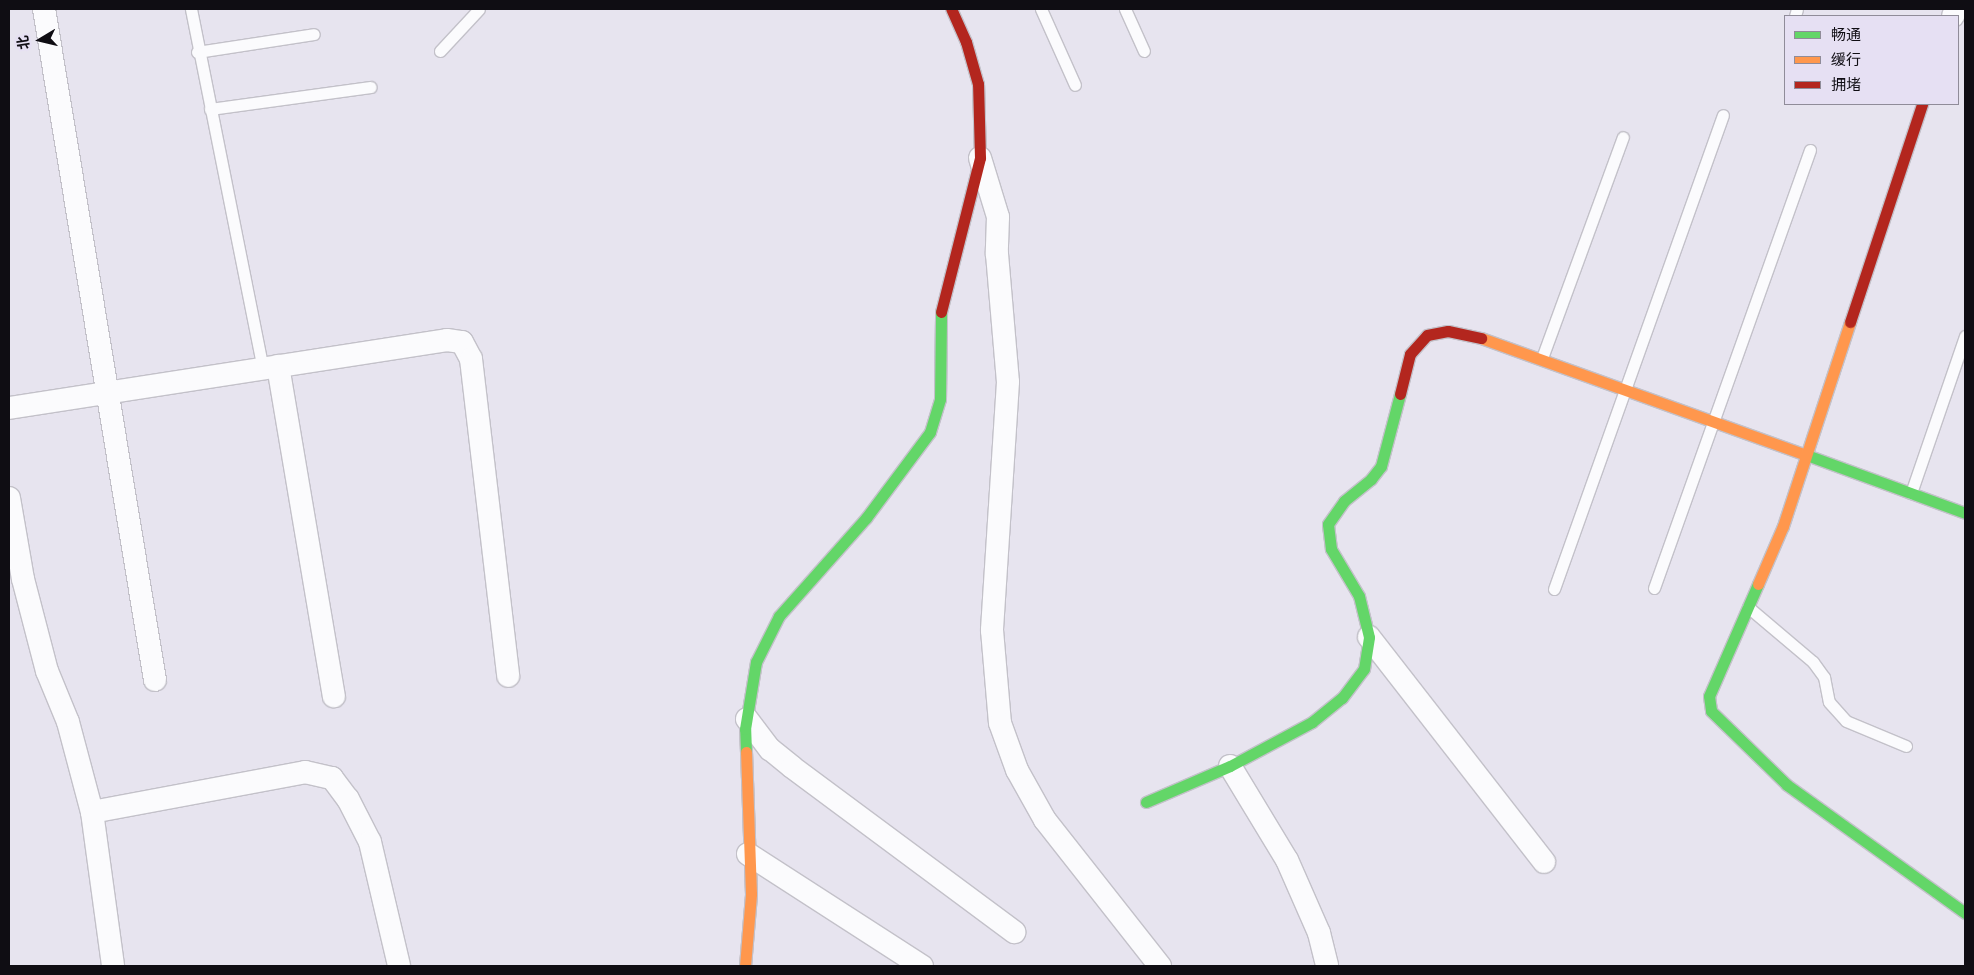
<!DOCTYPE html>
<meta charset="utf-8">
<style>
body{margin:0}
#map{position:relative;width:1974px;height:975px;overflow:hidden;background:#e7e4ef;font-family:Overpass,"Noto Sans SC",sans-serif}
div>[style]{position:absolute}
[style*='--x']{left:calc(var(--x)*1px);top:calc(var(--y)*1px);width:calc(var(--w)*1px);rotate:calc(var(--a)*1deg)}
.roads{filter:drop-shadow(1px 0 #c3c1c9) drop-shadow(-1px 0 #c3c1c9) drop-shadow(0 1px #c3c1c9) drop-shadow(0 -1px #c3c1c9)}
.lane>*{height:11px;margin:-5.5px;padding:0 5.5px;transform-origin:5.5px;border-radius:5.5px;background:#fbfbfd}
.street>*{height:22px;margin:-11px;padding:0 11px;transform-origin:11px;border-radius:11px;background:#fbfbfd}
.fast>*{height:11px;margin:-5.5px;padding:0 5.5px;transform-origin:5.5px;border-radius:5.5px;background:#63d668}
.slow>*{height:11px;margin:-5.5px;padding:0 5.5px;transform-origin:5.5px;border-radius:5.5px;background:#ff974d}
.jam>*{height:11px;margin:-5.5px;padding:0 5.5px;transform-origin:5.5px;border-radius:5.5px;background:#b3261e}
span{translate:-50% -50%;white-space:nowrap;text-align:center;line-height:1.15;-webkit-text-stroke:4.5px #e6e0f3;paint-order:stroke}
.frame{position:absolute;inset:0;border:10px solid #0f0d13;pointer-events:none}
.legend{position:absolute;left:1784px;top:15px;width:175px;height:90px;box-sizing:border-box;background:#e6e0f3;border:1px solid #908c99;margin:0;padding:6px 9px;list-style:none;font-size:15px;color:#0f0d13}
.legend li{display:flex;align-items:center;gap:10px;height:25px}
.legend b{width:25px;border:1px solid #908c99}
.north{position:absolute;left:15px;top:15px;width:50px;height:50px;-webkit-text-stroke:4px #e6e0f3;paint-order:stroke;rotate:261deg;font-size:14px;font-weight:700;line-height:20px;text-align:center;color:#0f0d13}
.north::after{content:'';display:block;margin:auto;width:18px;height:22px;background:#0f0d13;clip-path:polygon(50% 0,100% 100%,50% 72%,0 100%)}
</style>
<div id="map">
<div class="roads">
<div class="lane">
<div style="--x:191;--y:9;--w:367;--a:78.7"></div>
<div style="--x:1041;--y:9;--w:83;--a:65.9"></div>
<div style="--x:1125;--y:9;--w:46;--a:65.7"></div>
<div style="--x:1795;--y:16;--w:7;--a:-74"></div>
<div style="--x:440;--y:51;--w:57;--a:-47.1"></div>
<div style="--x:197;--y:52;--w:118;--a:-8.7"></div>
<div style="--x:210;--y:109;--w:162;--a:-7.8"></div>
<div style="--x:1542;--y:358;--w:235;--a:-69.9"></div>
<div style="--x:1911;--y:493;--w:166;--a:-71"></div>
<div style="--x:1654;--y:588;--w:465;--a:-70.4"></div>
<div style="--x:1554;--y:589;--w:503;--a:-70.38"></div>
<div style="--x:1748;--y:607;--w:85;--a:40.2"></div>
<div style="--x:1813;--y:662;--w:19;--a:54"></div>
<div style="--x:1824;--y:677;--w:25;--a:79"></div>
<div style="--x:1829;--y:702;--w:25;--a:48"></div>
<div style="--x:1846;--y:721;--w:65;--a:22.6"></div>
</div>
<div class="street">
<div style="--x:44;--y:9;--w:680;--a:80.61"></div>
<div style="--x:1953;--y:16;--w:8;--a:-67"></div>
<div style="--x:980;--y:158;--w:62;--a:73"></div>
<div style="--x:998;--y:217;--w:37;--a:92"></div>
<div style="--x:997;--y:254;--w:128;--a:85.1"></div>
<div style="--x:1008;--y:382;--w:249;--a:93.7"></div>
<div style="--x:992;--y:630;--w:93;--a:85.1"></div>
<div style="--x:1000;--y:723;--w:50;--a:70.1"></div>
<div style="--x:1017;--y:770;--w:57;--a:60.8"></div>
<div style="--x:1045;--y:820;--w:186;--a:51.8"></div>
<div style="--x:278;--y:366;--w:335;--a:80.4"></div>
<div style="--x:9;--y:408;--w:443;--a:-8.8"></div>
<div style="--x:447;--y:340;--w:15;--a:8"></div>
<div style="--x:462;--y:342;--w:19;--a:62"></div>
<div style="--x:471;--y:359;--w:319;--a:83.3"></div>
<div style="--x:9;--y:498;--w:82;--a:80.2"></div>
<div style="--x:23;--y:579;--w:95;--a:75.4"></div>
<div style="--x:47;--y:671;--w:55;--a:67.6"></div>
<div style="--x:68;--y:722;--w:93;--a:75.1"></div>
<div style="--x:92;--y:812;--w:155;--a:82.2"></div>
<div style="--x:1369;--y:637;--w:285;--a:52.1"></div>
<div style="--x:747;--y:719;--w:38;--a:53"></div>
<div style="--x:770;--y:749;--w:28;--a:39"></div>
<div style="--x:792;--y:767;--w:277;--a:36.6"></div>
<div style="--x:1230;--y:766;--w:110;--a:58.8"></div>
<div style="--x:1287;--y:860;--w:80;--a:66.3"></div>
<div style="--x:1319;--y:933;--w:34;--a:76"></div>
<div style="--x:92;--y:812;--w:217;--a:-10.6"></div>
<div style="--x:305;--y:772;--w:28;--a:13"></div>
<div style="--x:332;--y:778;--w:26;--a:53"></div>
<div style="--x:348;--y:799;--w:48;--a:62.9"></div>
<div style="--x:370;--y:842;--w:127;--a:76.8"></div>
<div style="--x:748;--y:854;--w:207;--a:32.8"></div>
</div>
<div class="fast">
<div style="--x:1804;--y:454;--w:171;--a:20.1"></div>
<div style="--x:1758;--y:584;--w:122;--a:113.6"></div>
<div style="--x:1709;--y:696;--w:15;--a:82"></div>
<div style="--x:1711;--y:711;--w:106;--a:44.2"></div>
<div style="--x:1787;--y:785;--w:219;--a:35.7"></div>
<div style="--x:746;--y:752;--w:23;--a:-92"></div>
<div style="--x:745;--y:729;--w:68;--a:-80.7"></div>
<div style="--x:756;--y:662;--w:51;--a:-63.4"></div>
<div style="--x:779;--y:616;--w:131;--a:-48.4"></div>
<div style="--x:866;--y:518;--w:107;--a:-53.3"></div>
<div style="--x:930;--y:432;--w:34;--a:-73"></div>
<div style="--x:940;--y:399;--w:87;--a:-89.3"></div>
<div style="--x:1146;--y:802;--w:91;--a:-23.2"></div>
<div style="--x:1230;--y:766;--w:93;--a:-28.2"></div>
<div style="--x:1312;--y:722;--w:38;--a:-39"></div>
<div style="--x:1342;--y:698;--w:36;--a:-53"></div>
<div style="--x:1364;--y:669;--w:32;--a:-81"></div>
<div style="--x:1369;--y:637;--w:42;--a:-103.7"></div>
<div style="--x:1359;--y:596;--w:55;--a:-120.8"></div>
<div style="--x:1331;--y:549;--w:25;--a:-97"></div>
<div style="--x:1328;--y:524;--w:28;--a:-55"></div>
<div style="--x:1344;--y:501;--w:35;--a:-39"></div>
<div style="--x:1371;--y:479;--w:16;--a:-52"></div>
<div style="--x:1381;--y:466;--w:74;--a:-75.2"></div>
</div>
<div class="slow">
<div style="--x:1481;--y:338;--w:343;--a:19.8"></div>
<div style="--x:1758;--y:584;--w:63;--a:-66.7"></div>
<div style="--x:1783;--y:526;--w:215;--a:-71.8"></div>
<div style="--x:745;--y:966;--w:72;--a:-85.2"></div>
<div style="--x:751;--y:894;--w:142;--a:-92"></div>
</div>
<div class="jam">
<div style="--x:941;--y:312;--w:159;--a:-75.8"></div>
<div style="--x:980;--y:158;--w:74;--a:-91.5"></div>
<div style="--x:978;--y:84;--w:44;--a:-105.9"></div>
<div style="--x:966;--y:42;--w:36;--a:-114"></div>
<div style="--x:1850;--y:322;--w:230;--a:-71.7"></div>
<div style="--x:1400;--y:394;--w:41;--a:-76"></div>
<div style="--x:1410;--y:354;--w:25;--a:-48"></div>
<div style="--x:1427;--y:335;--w:21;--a:-11"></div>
<div style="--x:1448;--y:331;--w:34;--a:12"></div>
</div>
</div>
<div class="frame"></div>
<ul class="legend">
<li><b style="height:6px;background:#63d668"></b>畅通</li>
<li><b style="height:6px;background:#ff974d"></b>缓行</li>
<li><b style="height:6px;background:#b3261e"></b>拥堵</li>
</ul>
<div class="north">北</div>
</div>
